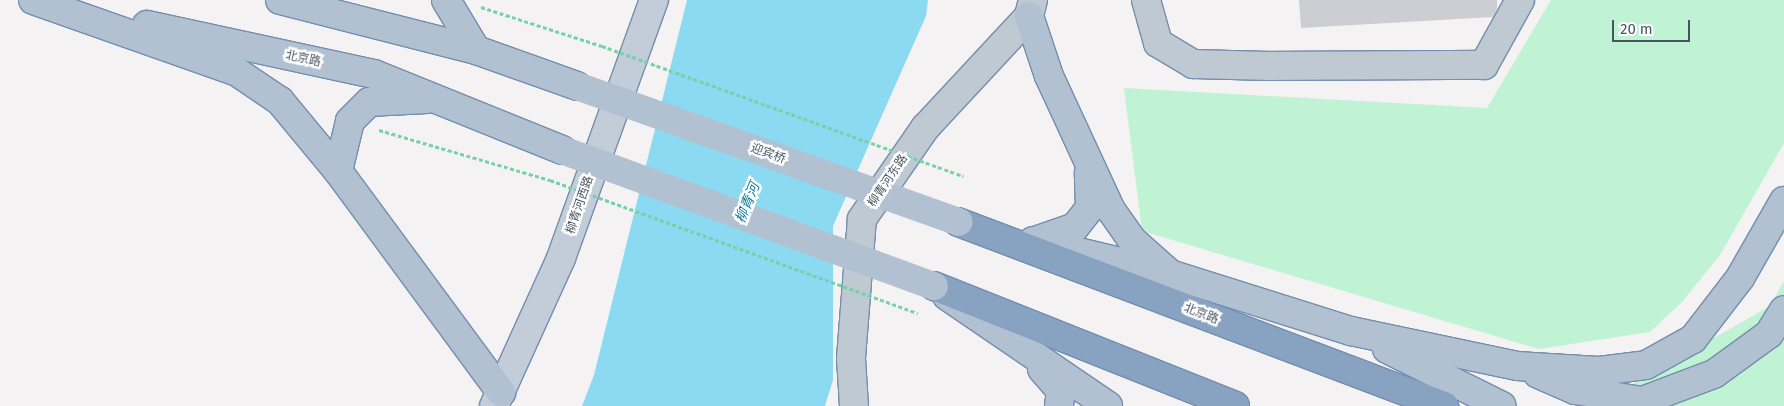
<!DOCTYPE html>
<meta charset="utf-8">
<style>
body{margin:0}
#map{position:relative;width:1784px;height:406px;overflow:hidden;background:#f4f2f2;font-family:"Fira Sans","Noto Sans SC",sans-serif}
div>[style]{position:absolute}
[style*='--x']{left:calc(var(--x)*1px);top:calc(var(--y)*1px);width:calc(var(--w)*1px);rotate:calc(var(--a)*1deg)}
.green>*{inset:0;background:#c0f2d4}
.water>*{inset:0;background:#8cdaf1}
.building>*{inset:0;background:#ccced4}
.path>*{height:3px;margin-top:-1.5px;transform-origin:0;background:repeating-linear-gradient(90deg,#76d2a6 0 4px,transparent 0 6.5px)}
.roads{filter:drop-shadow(1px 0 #738eae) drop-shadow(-1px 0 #738eae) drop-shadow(0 1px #738eae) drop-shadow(0 -1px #738eae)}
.street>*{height:28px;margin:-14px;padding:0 14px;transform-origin:14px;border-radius:14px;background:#bfc9d2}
.secondary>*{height:28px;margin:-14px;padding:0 14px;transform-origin:14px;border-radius:14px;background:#c2cdd9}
.primary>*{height:28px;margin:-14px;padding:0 14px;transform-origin:14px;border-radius:14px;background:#b1c1d1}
.highway>*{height:28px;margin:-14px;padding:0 14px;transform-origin:14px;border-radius:14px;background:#88a3c2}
.path-bridge>*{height:3px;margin-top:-1.5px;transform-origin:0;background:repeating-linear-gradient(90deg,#76d2a6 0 4px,transparent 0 6.5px)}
.primary-bridge>*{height:28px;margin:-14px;padding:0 14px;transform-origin:14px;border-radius:14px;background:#b1c1d1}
span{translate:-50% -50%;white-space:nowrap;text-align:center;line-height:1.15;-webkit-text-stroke:5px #fff;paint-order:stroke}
.street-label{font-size:12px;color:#485561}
.water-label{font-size:14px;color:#087b9d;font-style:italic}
.scale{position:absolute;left:1612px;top:20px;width:78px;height:22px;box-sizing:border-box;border:2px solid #485561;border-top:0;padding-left:6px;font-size:15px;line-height:18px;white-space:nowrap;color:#485561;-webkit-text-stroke:4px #fff;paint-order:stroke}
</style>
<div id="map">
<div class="green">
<div style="clip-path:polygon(1551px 0,1784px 0,1784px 143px,1720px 255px,1682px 302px,1650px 332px,1539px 349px,1142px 231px,1124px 88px,1487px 108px)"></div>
<div style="clip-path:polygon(1784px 281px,1784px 406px,1594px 406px,1770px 306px)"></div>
</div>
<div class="water">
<div style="clip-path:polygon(687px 0,928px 0,926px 16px,833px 226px,833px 380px,825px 406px,582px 406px,594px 375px)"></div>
</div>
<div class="building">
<div style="clip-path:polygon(1299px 0,1497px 0,1497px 9px,1493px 17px,1301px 28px)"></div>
</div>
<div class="path">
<div style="--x:481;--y:7;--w:127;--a:17.9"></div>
<div style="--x:379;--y:130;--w:178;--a:16.3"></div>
</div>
<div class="roads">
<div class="street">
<div style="--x:1146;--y:0;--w:45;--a:74.4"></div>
<div style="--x:1158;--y:43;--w:41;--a:31"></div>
<div style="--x:1193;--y:64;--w:77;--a:1.5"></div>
<div style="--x:1270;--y:66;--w:214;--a:-0.3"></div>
<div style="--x:1484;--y:65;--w:74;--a:-61"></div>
<div style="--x:854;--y:406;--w:48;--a:-93.6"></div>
<div style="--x:851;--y:358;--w:139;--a:-85.5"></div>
<div style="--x:862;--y:219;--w:111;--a:-55.3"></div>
<div style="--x:925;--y:128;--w:153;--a:-47.1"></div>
<div style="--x:1029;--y:16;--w:16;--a:-76"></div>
</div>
<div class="secondary">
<div style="--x:494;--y:406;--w:162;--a:-65.6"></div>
<div style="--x:561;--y:258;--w:274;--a:-70.2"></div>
</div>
<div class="primary">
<div style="--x:33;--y:0;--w:216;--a:19.4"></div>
<div style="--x:237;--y:72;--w:52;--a:34"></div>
<div style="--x:280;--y:101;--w:91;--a:50.4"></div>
<div style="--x:338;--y:171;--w:275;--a:53.6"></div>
<div style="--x:280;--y:0;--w:202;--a:14.3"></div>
<div style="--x:476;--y:50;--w:107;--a:19.6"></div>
<div style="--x:446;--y:0;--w:58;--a:59"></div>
<div style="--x:1029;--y:16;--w:63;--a:71.6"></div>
<div style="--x:1049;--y:76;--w:148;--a:65.2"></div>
<div style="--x:1111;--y:210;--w:38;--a:55"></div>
<div style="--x:1133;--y:241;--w:47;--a:41.5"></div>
<div style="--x:147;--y:25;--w:232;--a:12.2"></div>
<div style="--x:374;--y:74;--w:203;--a:22"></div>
<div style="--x:338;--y:171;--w:51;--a:-76.5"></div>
<div style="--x:350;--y:121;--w:27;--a:-45"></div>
<div style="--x:369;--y:102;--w:58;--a:-3"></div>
<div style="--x:1033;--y:241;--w:141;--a:13.5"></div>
<div style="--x:1170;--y:274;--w:190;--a:17.5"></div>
<div style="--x:1351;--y:331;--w:170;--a:11.9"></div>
<div style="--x:1517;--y:366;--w:82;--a:3.5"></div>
<div style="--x:1599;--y:371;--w:47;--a:-7.3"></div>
<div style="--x:1646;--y:365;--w:54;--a:-29"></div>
<div style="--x:1693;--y:339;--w:77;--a:-52.4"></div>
<div style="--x:1740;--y:278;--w:89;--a:-60.3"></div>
<div style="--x:1035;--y:241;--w:42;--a:-19.3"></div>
<div style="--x:1075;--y:227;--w:24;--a:-52"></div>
<div style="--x:1090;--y:208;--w:35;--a:-92"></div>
<div style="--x:947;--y:296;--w:195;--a:34.3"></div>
<div style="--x:1387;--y:349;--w:128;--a:26.4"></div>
<div style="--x:1042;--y:369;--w:29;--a:49"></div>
<div style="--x:1061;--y:391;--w:15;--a:98"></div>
<div style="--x:1538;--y:374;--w:40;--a:23.4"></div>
<div style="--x:1575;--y:390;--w:68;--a:9.3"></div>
<div style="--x:1642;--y:401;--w:77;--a:-20.6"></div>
<div style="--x:1714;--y:374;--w:68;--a:-36"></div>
<div style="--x:1769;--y:334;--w:28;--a:-58"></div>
</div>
<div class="highway">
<div style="--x:958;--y:222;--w:520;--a:20.74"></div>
<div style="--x:934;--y:286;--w:324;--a:21.7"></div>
</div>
</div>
<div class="path-bridge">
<div style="--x:602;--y:46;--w:384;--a:19.8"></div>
<div style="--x:550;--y:180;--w:391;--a:19.9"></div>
</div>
<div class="primary-bridge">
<div style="--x:577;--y:86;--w:405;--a:19.6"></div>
<div style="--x:562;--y:150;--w:396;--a:20.1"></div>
</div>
<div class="street-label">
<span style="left:303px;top:59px;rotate:12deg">北京路</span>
<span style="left:768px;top:154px;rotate:20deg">迎宾桥</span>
<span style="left:888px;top:181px;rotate:-56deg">柳青河东路</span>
<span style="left:580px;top:205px;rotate:-71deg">柳青河西路</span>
<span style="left:1201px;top:314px;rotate:21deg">北京路</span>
</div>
<div class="water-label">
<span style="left:748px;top:203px;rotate:-68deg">柳青河</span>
</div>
<div class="scale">20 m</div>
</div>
